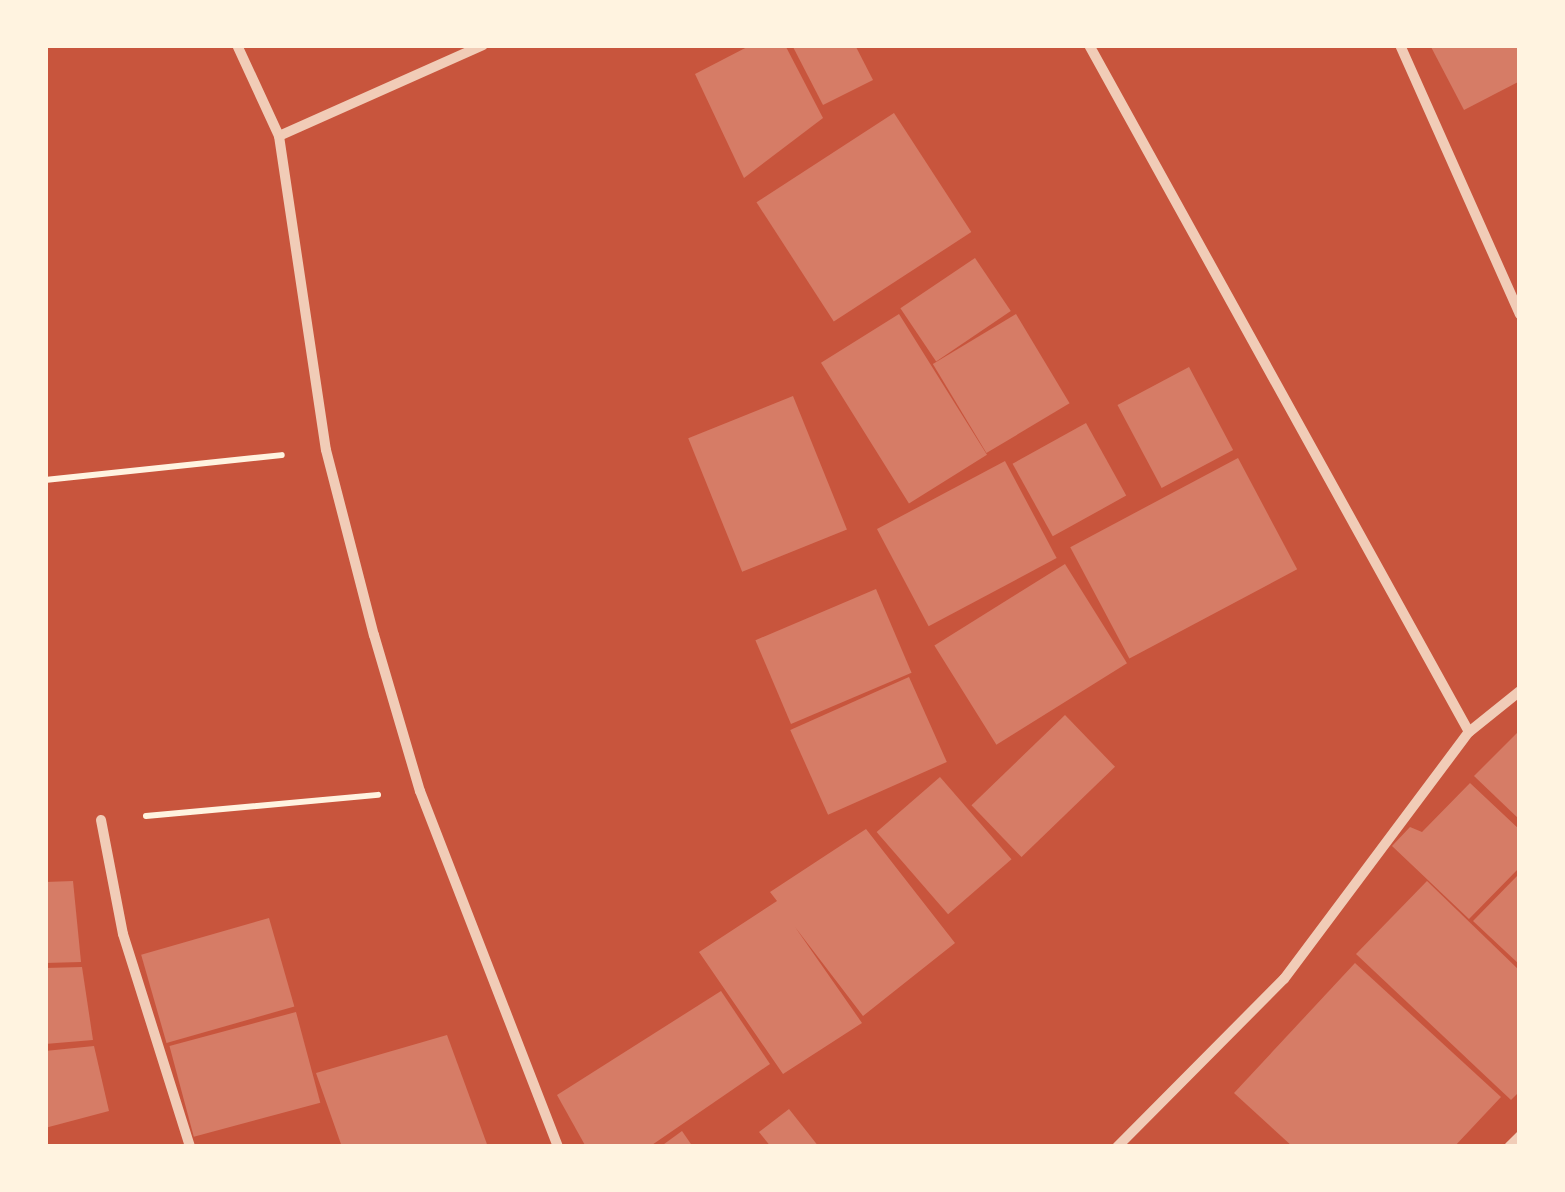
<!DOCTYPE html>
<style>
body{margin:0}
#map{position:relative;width:1565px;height:1192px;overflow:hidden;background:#c8553d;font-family:"Fira Sans Condensed",sans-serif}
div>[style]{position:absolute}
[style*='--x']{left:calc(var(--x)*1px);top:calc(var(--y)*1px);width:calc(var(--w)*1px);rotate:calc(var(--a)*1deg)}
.building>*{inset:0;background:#d67c66;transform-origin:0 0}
.path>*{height:6px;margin:-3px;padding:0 3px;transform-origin:3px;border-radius:3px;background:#fff3e0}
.minor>*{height:10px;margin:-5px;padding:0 5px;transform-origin:5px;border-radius:5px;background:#f1ccb7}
span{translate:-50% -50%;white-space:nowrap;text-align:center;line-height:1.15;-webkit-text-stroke:10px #fff3e0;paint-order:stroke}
.frame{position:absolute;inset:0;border:48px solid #fff3e0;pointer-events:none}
</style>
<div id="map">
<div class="building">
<div style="clip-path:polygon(751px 45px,785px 45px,823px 118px,744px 178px,695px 74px)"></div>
<div style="clip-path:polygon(792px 45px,855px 45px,873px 80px,823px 105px)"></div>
<div style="clip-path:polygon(1430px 45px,1520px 45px,1520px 81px,1464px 110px)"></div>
<div style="left:894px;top:113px;width:142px;height:164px;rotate:57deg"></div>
<div style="left:975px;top:258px;width:64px;height:90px;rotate:56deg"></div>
<div style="left:899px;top:314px;width:166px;height:92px;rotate:58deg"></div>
<div style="left:1016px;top:314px;width:104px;height:97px;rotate:59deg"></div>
<div style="left:1189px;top:367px;width:94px;height:81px;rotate:62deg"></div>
<div style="left:793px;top:396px;width:144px;height:113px;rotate:68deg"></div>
<div style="left:1086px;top:423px;width:83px;height:84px;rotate:61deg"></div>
<div style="left:1238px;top:458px;width:126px;height:190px;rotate:62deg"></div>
<div style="left:1005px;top:461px;width:110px;height:145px;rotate:62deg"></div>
<div style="left:1065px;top:564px;width:117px;height:154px;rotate:58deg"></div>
<div style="left:876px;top:589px;width:91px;height:131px;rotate:67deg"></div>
<div style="left:909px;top:677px;width:93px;height:130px;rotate:66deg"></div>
<div style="left:1065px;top:715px;width:72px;height:130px;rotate:46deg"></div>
<div style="clip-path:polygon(1520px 730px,1520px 820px,1474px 776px)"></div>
<div style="left:940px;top:777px;width:109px;height:84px;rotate:49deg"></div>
<div style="clip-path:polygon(1470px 783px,1520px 830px,1520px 867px,1469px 919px,1392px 846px,1410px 827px,1422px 832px)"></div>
<div style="clip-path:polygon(866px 829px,955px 943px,863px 1016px,795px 927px,862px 1023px,783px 1074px,699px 952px,777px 901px,770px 892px)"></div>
<div style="clip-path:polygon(1520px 873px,1520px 965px,1473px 921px)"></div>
<div style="clip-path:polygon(73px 881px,81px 962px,45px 963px,45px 882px)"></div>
<div style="clip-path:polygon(1427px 881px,1520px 971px,1520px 1091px,1511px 1100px,1356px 954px)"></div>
<div style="left:269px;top:918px;width:92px;height:133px;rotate:74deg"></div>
<div style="clip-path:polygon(1355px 963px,1501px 1097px,1454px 1147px,1293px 1147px,1234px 1093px)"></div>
<div style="clip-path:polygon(82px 967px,93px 1040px,45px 1044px,45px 968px)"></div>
<div style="clip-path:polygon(721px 991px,770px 1064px,649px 1147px,586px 1147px,557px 1095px)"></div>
<div style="left:296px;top:1012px;width:94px;height:131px;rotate:75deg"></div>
<div style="clip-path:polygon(447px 1035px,488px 1147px,342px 1147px,316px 1073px)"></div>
<div style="clip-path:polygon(94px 1046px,109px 1111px,45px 1128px,45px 1051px)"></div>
<div style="clip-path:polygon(789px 1109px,819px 1147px,771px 1147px,759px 1132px)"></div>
<div style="clip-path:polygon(682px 1131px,693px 1147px,660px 1147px)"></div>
</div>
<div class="path">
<div style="--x:45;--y:480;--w:238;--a:-6"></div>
<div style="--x:146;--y:816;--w:233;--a:-5.2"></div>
</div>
<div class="minor">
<div style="--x:237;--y:45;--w:100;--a:65.2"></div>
<div style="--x:279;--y:136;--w:317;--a:81.5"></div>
<div style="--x:326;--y:450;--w:191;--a:75.5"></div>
<div style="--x:374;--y:635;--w:163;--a:73.6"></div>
<div style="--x:420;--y:791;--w:382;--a:68.8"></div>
<div style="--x:1089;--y:45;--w:785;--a:61.05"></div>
<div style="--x:1400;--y:45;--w:295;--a:66"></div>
<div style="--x:279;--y:136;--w:223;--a:-24"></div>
<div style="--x:101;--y:820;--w:116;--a:79.1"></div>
<div style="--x:123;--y:934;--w:223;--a:72.5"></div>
<div style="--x:1117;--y:1147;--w:237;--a:-45.2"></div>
<div style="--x:1284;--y:979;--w:309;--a:-53.2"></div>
<div style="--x:1469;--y:732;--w:65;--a:-38.8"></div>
<div style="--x:1509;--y:1147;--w:16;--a:-45"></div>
</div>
<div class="frame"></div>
</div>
